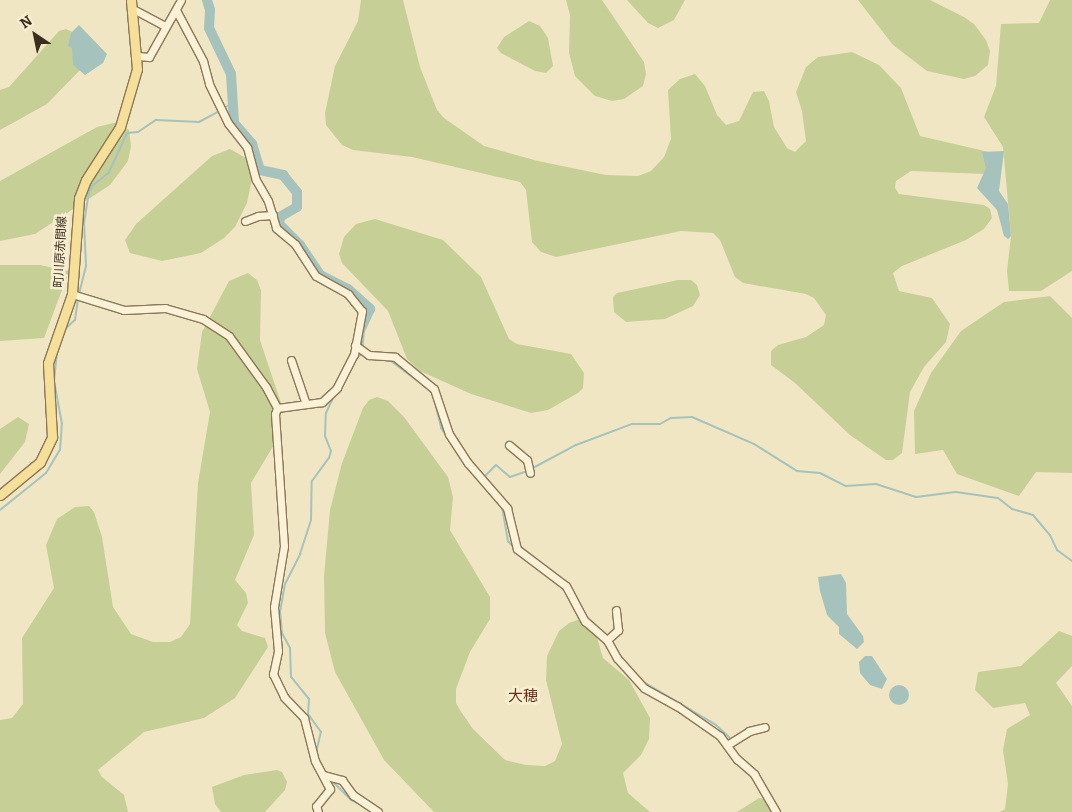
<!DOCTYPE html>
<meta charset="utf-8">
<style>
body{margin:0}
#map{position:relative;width:1072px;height:812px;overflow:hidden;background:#f1e6c3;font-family:Bitter,"Noto Sans JP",serif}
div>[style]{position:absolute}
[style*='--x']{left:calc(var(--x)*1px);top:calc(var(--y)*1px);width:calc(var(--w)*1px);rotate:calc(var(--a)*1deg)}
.green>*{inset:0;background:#c6d096}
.water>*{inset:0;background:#a5c3bc}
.round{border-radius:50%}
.stream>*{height:2px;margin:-1px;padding:0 1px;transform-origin:1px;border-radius:1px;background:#a5c3bc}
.river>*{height:10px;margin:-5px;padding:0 5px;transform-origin:5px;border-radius:5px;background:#a5c3bc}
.roads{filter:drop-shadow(1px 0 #8c7758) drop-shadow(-1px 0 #8c7758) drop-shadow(0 1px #8c7758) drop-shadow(0 -1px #8c7758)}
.minor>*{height:7px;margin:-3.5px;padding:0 3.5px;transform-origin:3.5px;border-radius:3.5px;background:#fbf2d7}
.major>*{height:9px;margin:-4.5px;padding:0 4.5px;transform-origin:4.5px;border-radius:4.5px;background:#f6df99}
span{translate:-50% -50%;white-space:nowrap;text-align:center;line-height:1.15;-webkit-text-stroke:5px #f8efd3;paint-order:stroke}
.street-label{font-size:12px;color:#3b2e1d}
.quarter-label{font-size:15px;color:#6b301a}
.north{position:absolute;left:10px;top:10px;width:50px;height:50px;-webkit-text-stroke:4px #f8efd3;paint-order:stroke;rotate:326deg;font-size:14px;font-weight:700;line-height:20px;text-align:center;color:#3b2e1d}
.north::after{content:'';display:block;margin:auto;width:18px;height:22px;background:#3b2e1d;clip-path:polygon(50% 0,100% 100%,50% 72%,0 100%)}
</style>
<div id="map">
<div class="green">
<div style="clip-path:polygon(361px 0,403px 0,420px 67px,437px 110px,444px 118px,484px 146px,538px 161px,606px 175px,638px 176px,651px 171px,664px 157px,671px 139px,668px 90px,680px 79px,695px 74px,705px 86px,717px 115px,726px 125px,739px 121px,753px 92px,764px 91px,769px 101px,774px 127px,787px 148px,795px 152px,806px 141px,802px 111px,796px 92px,806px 67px,818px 57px,852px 52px,879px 65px,901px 88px,920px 136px,989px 152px,985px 174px,911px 171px,896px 181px,895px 188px,899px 194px,984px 205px,990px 209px,992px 218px,984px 229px,966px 240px,902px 266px,893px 273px,899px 291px,932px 298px,950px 324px,946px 342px,924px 367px,910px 392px,902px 453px,893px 460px,886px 460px,850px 435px,795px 383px,771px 365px,771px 351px,778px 345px,806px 337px,824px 325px,826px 315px,814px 298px,806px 294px,743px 283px,735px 277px,720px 240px,713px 233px,681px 231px,556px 257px,541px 252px,532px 242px,526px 190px,520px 182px,412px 157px,353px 150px,342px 145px,326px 125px,325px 113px,335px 66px,358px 21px)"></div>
<div style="clip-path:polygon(566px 0,602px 0,644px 62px,646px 74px,643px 86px,624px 99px,612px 101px,595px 96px,575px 76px,569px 53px,570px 15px)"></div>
<div style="clip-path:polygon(627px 0,685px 0,674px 20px,658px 28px,648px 23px)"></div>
<div style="clip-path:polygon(858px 0,930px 0,964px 17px,974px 24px,986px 40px,990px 51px,988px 65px,975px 76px,964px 79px,927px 71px,893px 45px)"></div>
<div style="clip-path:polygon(1050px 0,1072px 0,1072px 271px,1041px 291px,1009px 291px,1007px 271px,1011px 236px,1003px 147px,984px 117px,996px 86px,1001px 24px,1039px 23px)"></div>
<div style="clip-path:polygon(529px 21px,540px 26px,548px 38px,553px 66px,546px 73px,535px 71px,501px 53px,497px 48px,504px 37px)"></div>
<div style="clip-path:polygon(66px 29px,75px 33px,83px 67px,47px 104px,0 130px,0 90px,9px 87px,59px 31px)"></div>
<div style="clip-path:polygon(118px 122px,129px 130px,131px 146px,128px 161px,110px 185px,35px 234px,0 241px,0 181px,97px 127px)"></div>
<div style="clip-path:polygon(230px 149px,246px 158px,253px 174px,247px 203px,235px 227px,224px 238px,201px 253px,162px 261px,130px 253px,125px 240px,136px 224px,212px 156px)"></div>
<div style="clip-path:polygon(375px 219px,443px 240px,481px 277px,509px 339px,517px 344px,571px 354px,584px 373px,583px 388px,578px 393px,548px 410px,531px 413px,471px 394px,420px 371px,407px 359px,388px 311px,342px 263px,339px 254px,344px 237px,356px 224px)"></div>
<div style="clip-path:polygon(0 265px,40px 265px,69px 271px,44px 338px,0 341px)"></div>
<div style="clip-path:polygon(248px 273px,257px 280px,261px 290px,260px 340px,282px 406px,274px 445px,251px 483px,254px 535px,235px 580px,246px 593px,248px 603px,237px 625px,242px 631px,265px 638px,268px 647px,235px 698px,204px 718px,144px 732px,98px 770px,102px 777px,124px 795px,128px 812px,0 812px,0 720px,12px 718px,23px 704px,22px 638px,54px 588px,46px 545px,57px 519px,75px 507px,89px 506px,94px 512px,102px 537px,113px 607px,131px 634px,153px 642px,170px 642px,181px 637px,190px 624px,198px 483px,210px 412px,197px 369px,202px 332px,229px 281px)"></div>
<div style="clip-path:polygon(678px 280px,691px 280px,697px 285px,700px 295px,693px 306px,665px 319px,626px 322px,614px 312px,613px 297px,617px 293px)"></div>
<div style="clip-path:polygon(1050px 296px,1072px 318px,1072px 473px,1036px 472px,1019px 496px,957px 474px,943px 450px,915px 454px,914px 411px,931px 373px,961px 331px,1004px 302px)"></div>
<div style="clip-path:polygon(377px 397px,388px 401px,404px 417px,448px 477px,453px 497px,450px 530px,490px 597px,490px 619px,470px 652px,456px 689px,456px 703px,460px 710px,473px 729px,505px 760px,526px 765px,545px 766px,555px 761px,562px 744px,546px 680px,547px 656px,559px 631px,569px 623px,583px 618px,596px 634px,603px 658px,629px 680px,650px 718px,649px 739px,641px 755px,623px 773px,628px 793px,650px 812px,434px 812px,384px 760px,335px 672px,325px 633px,324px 576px,330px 510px,342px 463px,363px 408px,369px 400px)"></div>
<div style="clip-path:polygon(18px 417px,29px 424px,25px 442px,0 474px,0 429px)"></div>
<div style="clip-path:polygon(1059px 631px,1072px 636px,1072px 666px,1056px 683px,1072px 706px,1072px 812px,1000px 812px,1005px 809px,1008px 784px,1003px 750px,1007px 729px,1030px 715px,1025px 703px,993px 708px,975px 690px,978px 672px,1021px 666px)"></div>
<div style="clip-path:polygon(277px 770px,282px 772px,287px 782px,285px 790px,265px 812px,221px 812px,215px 804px,212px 787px,244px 775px)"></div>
<div style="clip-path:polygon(759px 798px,766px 799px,775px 812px,737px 812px)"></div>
</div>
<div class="water">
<div style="clip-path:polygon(79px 25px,107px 54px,103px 63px,85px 75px,73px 65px,72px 48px,68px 46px,71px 33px)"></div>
<div style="clip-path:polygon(1004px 151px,999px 191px,1008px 204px,1011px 236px,1008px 239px,1004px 236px,997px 210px,977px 188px,986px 168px,982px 152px)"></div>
<div style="clip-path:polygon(841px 574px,846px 583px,847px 614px,863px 636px,864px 642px,857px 649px,839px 634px,839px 627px,827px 615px,820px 591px,818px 577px)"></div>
<div style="clip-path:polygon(865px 656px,872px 656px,887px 679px,882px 689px,870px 685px,860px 673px,859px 662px)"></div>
<div class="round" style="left:889px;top:685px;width:20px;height:20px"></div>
</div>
<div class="stream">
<div style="--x:224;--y:108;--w:8;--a:-30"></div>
<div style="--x:79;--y:294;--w:30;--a:-76"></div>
<div style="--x:86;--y:265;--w:42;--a:-92.7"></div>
<div style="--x:84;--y:223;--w:30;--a:-81"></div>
<div style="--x:89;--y:193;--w:8;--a:-67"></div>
<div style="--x:92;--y:186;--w:22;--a:-39"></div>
<div style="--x:109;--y:172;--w:43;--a:-65.2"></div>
<div style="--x:127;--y:133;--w:11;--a:-5"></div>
<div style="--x:138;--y:132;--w:22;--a:-34"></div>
<div style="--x:156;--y:120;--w:43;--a:2.7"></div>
<div style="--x:199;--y:122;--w:24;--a:-28"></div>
<div style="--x:63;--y:331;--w:16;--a:-43"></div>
<div style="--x:75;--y:320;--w:21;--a:-82"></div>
<div style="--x:378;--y:359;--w:13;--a:9"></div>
<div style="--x:391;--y:361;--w:45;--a:36.9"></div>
<div style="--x:339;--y:391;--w:43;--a:-64"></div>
<div style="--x:358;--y:352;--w:4;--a:27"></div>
<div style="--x:434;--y:399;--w:30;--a:76"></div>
<div style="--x:441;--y:428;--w:18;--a:56"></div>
<div style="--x:531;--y:469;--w:51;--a:-28.1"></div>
<div style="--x:576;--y:445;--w:60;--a:-20.6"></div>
<div style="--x:632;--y:424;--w:28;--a:0"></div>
<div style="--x:660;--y:424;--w:13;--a:-29"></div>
<div style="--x:671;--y:418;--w:21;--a:-3"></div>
<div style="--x:692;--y:417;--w:68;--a:23.5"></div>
<div style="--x:754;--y:444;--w:51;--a:32.1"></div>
<div style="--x:797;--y:471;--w:23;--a:5"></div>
<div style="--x:820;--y:473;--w:29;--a:27"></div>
<div style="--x:846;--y:486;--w:30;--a:-4"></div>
<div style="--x:876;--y:484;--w:42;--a:18"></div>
<div style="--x:916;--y:497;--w:40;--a:-7.1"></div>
<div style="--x:956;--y:492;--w:42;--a:8.1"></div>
<div style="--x:998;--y:498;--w:18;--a:38"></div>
<div style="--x:1012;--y:509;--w:22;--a:16"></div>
<div style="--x:1033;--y:515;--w:26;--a:50"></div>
<div style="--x:1050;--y:535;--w:17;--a:65"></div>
<div style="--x:1057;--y:550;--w:19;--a:36"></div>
<div style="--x:483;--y:478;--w:18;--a:-45"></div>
<div style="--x:496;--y:465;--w:18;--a:41"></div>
<div style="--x:510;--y:477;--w:18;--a:-19"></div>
<div style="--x:502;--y:507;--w:35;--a:80"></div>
<div style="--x:508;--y:541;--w:8;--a:50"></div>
<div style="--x:0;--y:510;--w:59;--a:-38.8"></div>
<div style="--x:46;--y:473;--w:27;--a:-59"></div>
<div style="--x:60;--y:450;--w:26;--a:-86"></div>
<div style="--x:62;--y:424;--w:44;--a:-100.5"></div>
<div style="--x:54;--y:381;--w:31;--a:-84"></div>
<div style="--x:527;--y:561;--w:38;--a:37"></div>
<div style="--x:642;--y:681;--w:86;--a:30.7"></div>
<div style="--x:716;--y:725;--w:21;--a:43"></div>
<div style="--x:321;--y:765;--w:13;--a:-113"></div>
<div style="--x:316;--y:753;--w:22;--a:-77"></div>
<div style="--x:321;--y:732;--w:22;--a:-126"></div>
<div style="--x:308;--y:714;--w:15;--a:-86"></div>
<div style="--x:309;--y:699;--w:28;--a:-129"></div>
<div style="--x:291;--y:677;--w:29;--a:-92"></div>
<div style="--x:290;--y:648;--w:17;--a:-118"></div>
<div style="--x:282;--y:633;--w:21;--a:-95"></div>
<div style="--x:280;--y:612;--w:28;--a:-80"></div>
<div style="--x:285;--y:584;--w:34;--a:-63"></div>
<div style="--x:300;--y:554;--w:36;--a:-72"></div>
<div style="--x:311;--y:520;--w:39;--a:-89"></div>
<div style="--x:312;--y:481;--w:29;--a:-54"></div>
<div style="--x:329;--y:458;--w:7;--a:-74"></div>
<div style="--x:331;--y:451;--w:16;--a:-112"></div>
<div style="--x:325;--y:436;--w:23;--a:-88"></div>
<div style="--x:326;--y:413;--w:19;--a:-65"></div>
<div style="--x:332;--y:781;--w:27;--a:45"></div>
<div style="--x:351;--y:800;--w:10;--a:24"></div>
</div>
<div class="river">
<div style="--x:207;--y:0;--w:10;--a:73"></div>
<div style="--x:210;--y:10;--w:18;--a:93"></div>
<div style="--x:209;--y:28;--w:51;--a:64.4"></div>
<div style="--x:231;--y:74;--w:49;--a:86.5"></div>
<div style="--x:234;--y:123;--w:28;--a:49"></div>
<div style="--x:252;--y:144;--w:27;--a:73"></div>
<div style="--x:260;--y:170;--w:24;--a:12"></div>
<div style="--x:283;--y:175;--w:22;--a:51"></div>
<div style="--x:297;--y:192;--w:15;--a:90"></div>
<div style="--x:297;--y:207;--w:20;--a:150"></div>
<div style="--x:280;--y:217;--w:7;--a:98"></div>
<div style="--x:279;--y:224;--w:30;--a:45"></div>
<div style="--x:300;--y:245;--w:36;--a:56"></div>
<div style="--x:320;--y:275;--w:31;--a:27"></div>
<div style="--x:348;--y:289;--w:30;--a:42"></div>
<div style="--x:370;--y:309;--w:23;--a:115"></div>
<div style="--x:360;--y:330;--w:22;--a:95"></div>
</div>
<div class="roads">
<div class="minor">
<div style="--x:133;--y:9;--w:36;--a:28"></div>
<div style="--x:176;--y:10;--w:58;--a:62.1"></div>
<div style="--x:203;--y:61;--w:24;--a:75"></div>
<div style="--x:209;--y:84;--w:43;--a:64"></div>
<div style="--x:228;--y:123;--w:31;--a:52"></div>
<div style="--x:247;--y:147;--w:34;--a:75"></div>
<div style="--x:256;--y:180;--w:24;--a:60"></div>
<div style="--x:268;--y:201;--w:28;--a:73"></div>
<div style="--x:276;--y:228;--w:25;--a:40"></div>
<div style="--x:295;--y:244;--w:38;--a:57"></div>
<div style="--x:316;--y:276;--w:37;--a:29"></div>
<div style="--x:348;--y:294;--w:22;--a:51"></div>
<div style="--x:362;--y:311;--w:44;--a:100.5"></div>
<div style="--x:354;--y:354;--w:38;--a:117"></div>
<div style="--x:337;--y:388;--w:21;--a:137"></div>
<div style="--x:322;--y:402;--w:45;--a:172.4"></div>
<div style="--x:277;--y:408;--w:6;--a:108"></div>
<div style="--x:275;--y:414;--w:132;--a:86.1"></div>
<div style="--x:284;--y:546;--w:62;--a:99.3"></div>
<div style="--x:274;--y:607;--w:44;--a:84.8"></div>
<div style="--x:278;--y:651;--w:24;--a:102"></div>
<div style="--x:273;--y:674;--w:25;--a:64"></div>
<div style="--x:284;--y:697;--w:29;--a:46"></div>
<div style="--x:304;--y:718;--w:44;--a:75.7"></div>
<div style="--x:315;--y:761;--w:32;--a:62"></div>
<div style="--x:330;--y:789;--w:22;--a:129"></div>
<div style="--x:316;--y:806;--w:6;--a:72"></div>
<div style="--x:138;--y:56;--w:11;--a:5"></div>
<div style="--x:149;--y:57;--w:65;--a:-60.7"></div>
<div style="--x:245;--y:221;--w:14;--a:-21"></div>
<div style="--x:258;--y:216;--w:15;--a:-4"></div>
<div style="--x:72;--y:294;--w:54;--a:17.1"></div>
<div style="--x:124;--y:310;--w:41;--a:-2.8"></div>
<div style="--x:165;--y:308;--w:40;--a:16"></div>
<div style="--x:203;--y:319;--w:31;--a:33"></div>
<div style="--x:229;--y:336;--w:63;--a:54"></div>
<div style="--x:266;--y:387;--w:24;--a:62"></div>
<div style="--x:355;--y:345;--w:17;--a:36"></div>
<div style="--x:369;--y:355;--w:26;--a:4"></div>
<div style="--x:395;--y:357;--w:50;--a:39.4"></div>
<div style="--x:434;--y:389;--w:47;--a:71.6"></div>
<div style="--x:449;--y:434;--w:35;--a:57"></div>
<div style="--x:468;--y:463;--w:60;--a:49.1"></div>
<div style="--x:507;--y:508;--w:42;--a:76.3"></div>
<div style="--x:517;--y:549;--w:61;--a:37.1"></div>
<div style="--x:566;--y:586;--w:40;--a:62"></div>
<div style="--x:585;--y:621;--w:29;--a:41"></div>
<div style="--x:607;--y:640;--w:21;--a:61"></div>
<div style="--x:617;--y:658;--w:40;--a:48"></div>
<div style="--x:644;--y:688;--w:38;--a:29"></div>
<div style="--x:677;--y:706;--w:52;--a:34.9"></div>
<div style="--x:720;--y:736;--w:29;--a:54"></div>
<div style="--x:737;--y:759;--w:23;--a:41"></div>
<div style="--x:754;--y:774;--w:44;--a:59.9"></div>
<div style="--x:291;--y:360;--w:46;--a:71.2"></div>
<div style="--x:509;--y:445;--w:23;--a:40"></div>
<div style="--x:527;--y:460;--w:13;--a:77"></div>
<div style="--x:607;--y:640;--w:15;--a:-42"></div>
<div style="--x:618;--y:630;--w:20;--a:-96"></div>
<div style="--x:727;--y:745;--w:26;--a:-32"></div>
<div style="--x:749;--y:731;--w:16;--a:-14"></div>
<div style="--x:323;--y:775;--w:20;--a:15"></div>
<div style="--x:342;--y:780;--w:19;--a:54"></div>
<div style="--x:353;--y:795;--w:30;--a:34"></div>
</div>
<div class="major">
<div style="--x:0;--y:495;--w:52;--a:-39.5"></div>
<div style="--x:40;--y:462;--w:28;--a:-64"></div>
<div style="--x:52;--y:437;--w:74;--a:-93.1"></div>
<div style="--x:48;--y:363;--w:73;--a:-70.8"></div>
<div style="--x:72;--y:294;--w:96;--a:-85.8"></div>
<div style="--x:79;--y:198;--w:19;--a:-69"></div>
<div style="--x:86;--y:180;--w:63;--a:-57.3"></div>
<div style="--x:120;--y:127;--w:60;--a:-73.7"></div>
<div style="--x:137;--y:69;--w:69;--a:-95"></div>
</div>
</div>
<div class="street-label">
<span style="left:61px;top:252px;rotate:-87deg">町川原赤間線</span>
</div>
<div class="quarter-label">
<span style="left:523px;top:697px">大穂</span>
</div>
<div class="north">N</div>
</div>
